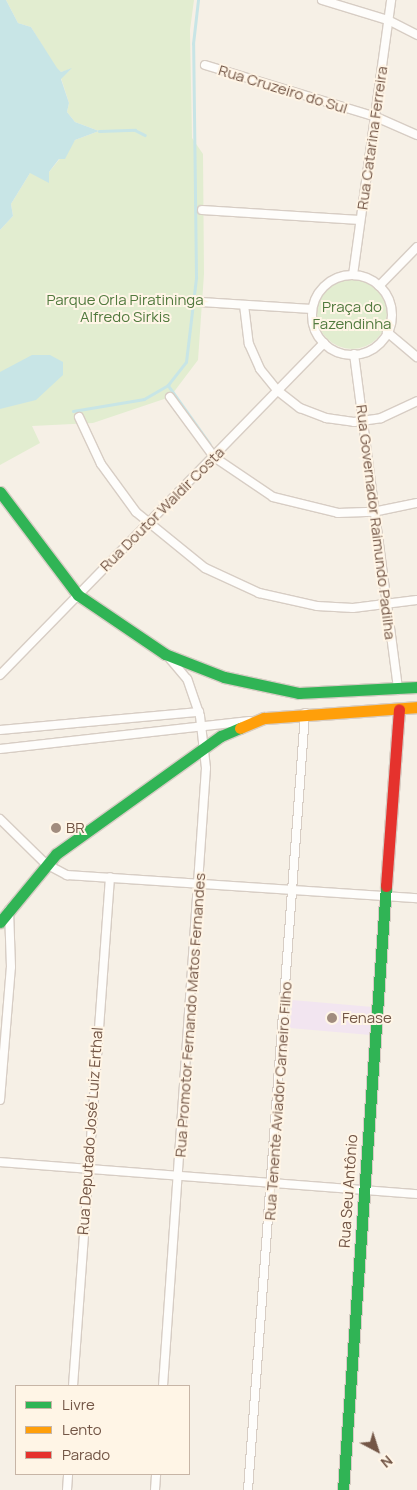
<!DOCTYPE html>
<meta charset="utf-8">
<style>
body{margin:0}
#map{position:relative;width:417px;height:1490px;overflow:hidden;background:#f6f0e6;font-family:Manrope,sans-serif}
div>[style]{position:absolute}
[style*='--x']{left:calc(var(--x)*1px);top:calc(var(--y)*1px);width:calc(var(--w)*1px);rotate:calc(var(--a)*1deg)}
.education>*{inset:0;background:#f2e5f0;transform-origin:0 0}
.green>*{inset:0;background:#e2edd0}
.round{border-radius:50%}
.water>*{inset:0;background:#c8e5e6}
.stream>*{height:2.5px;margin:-1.25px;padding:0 1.25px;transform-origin:1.25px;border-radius:1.25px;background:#c8e5e6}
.roads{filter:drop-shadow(1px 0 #d7cdc4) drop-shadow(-1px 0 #d7cdc4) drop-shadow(0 1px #d7cdc4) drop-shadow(0 -1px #d7cdc4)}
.street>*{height:8px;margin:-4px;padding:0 4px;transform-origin:4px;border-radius:4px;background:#fefdfb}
.street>.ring{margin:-4px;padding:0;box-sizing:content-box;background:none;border:8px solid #fefdfb;border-radius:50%}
.fast>*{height:11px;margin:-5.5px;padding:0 5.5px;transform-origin:5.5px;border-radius:5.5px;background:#30b455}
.slow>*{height:11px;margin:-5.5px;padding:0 5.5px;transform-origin:5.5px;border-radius:5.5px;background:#ff9f0a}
.jam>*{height:11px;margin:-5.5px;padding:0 5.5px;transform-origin:5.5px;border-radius:5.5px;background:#e5322d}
.dots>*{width:14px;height:14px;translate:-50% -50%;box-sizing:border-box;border:2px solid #fff5e6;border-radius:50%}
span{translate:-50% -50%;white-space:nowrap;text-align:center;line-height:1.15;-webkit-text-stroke:4px #fff5e6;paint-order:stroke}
.street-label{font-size:15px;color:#735646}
.park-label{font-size:15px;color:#517a3e}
.poi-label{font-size:15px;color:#735646}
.left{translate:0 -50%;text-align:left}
.legend{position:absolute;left:15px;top:1385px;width:175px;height:90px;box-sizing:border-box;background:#fff5e6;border:1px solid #c7b5a6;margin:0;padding:6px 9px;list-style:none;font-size:15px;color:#735646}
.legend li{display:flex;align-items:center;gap:10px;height:25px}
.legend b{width:25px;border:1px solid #c7b5a6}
.north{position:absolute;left:352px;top:1425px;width:50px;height:50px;-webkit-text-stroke:4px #fff5e6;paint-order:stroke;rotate:140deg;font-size:14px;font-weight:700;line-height:20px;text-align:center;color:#735646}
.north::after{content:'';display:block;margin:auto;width:18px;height:22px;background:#735646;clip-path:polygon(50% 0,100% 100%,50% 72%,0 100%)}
</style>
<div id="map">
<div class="education">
<div style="left:292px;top:1000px;width:84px;height:28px;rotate:5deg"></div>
</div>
<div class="green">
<div style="clip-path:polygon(6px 0,194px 0,190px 30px,192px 138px,203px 154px,204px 274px,198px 360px,170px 397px,93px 423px,32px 426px,40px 443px,0 465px,0 230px,13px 216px,11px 204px,30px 173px,49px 172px,75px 140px,99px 131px,75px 122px,67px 112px,69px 103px,61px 78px,71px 69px,61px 72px,56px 68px,31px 27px,18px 23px)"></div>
<div class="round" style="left:317px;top:279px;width:70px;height:70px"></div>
</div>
<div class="water">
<div style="clip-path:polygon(0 0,6px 0,18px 23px,31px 27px,57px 68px,61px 72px,72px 68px,61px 79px,69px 103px,67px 112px,75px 122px,99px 131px,75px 140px,65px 159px,59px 159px,49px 172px,49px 183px,30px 173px,11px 204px,13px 216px,0 230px)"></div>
<div style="clip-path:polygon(32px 355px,50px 355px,63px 362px,63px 375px,36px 400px,0 409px,0 372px)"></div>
</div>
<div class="stream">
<div style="--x:99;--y:131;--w:36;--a:-2"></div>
<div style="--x:135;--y:130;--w:11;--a:27"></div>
<div style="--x:168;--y:385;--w:72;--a:54.6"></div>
<div style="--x:73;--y:411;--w:72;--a:-9.6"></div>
<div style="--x:144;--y:399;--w:28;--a:-30"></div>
<div style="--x:168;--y:385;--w:29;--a:-52"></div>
<div style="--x:186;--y:362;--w:85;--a:-83.2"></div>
<div style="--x:196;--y:278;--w:234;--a:-90.7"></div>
<div style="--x:193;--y:44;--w:44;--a:-83.5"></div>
</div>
<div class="roads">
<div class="street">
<div style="--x:322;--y:0;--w:69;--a:16.9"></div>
<div style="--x:388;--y:20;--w:33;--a:27"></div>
<div style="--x:205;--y:65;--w:179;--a:16.9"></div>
<div style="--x:376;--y:117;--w:45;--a:23.7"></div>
<div style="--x:202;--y:210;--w:158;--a:3.6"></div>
<div style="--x:353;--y:275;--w:278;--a:-82.1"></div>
<div class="ring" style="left:312px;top:275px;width:72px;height:72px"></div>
<div style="--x:379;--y:286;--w:54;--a:-45.7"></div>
<div style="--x:201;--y:302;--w:111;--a:3.6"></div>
<div style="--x:244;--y:305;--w:39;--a:83"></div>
<div style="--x:249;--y:344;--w:27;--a:66"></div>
<div style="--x:260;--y:369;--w:28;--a:51"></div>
<div style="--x:278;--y:391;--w:28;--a:38"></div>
<div style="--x:300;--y:408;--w:28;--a:21"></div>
<div style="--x:326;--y:418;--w:28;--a:8"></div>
<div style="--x:354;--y:422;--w:27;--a:-8"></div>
<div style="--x:381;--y:418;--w:40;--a:-25"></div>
<div style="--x:387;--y:332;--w:39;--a:40"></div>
<div style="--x:354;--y:354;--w:339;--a:82.5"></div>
<div style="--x:170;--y:397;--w:74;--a:53.7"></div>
<div style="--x:214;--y:457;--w:71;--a:34.1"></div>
<div style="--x:273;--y:497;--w:67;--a:13.8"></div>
<div style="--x:338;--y:513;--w:35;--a:-2"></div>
<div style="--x:373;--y:512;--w:45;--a:-11.6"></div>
<div style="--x:79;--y:417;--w:52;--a:64.9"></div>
<div style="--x:101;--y:464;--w:59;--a:53.9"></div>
<div style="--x:136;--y:512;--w:89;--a:39.1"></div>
<div style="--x:205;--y:568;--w:60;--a:24.8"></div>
<div style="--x:259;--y:593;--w:59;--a:12.6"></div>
<div style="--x:317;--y:606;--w:36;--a:3"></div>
<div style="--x:353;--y:608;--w:64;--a:-7.1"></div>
<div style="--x:0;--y:675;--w:464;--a:-45.7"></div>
<div style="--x:0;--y:730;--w:200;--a:-5.2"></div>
<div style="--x:0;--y:749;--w:251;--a:-6.4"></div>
<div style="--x:0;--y:819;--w:64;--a:44.4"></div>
<div style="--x:46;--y:864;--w:24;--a:28"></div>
<div style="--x:67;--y:875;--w:351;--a:3.8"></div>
<div style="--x:0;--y:1100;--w:133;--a:-85.3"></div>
<div style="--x:11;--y:967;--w:57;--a:-92"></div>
<div style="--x:0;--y:1162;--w:418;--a:4.4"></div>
<div style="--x:73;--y:1386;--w:510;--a:-85.84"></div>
<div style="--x:163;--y:1386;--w:619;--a:-86.02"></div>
<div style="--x:206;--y:768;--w:52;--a:-96.6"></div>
<div style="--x:200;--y:716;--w:39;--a:-109"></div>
<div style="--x:187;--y:679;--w:26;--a:-130"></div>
<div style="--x:67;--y:1490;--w:16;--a:-86"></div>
<div style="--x:155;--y:1490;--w:16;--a:-86"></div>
<div style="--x:248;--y:1490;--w:779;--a:-85.8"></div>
</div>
<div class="fast">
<div style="--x:0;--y:492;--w:129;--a:52.9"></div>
<div style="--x:78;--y:595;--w:105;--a:34.1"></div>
<div style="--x:165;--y:654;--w:63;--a:21.3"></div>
<div style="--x:224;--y:677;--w:77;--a:12"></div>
<div style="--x:299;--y:693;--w:118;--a:-2.9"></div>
<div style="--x:0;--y:922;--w:88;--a:-50.5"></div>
<div style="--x:56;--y:854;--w:203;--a:-35.6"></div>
<div style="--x:221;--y:736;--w:21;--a:-23"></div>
<div style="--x:343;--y:1490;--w:606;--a:-85.93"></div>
</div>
<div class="slow">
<div style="--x:240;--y:728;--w:26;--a:-23"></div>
<div style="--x:264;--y:718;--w:153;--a:-4.1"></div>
</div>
<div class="jam">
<div style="--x:386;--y:886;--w:177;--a:-85.8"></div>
</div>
</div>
<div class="dots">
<div style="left:56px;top:828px;background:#a18c7e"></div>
<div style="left:332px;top:1018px;background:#a18c7e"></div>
</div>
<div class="street-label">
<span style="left:283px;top:89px;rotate:17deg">Rua Cruzeiro do Sul</span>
<span style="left:372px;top:138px;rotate:-82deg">Rua Catarina Ferreira</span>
<span style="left:162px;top:509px;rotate:-45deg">Rua Doutor Waldir Costa</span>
<span style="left:376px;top:522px;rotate:83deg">Rua Governador Raimundo Padilha</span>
<span style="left:190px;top:1015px;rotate:-86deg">Rua Promotor Fernando Matos Fernandes</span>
<span style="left:278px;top:1101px;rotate:-86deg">Rua Tenente Aviador Carneiro Filho</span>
<span style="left:90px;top:1131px;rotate:-86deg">Rua Deputado José Luiz Erthal</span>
<span style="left:348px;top:1191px;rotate:-86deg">Rua Seu Antônio</span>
</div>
<div class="park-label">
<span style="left:125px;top:308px">Parque Orla Piratininga<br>Alfredo Sirkis</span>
<span style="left:352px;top:315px">Praça do<br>Fazendinha</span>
</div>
<div class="poi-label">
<span class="left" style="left:66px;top:828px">BR</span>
<span class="left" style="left:342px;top:1018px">Fenase</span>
</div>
<ul class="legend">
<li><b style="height:6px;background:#30b455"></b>Livre</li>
<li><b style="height:6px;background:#ff9f0a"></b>Lento</li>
<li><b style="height:6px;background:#e5322d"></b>Parado</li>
</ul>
<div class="north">N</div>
</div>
